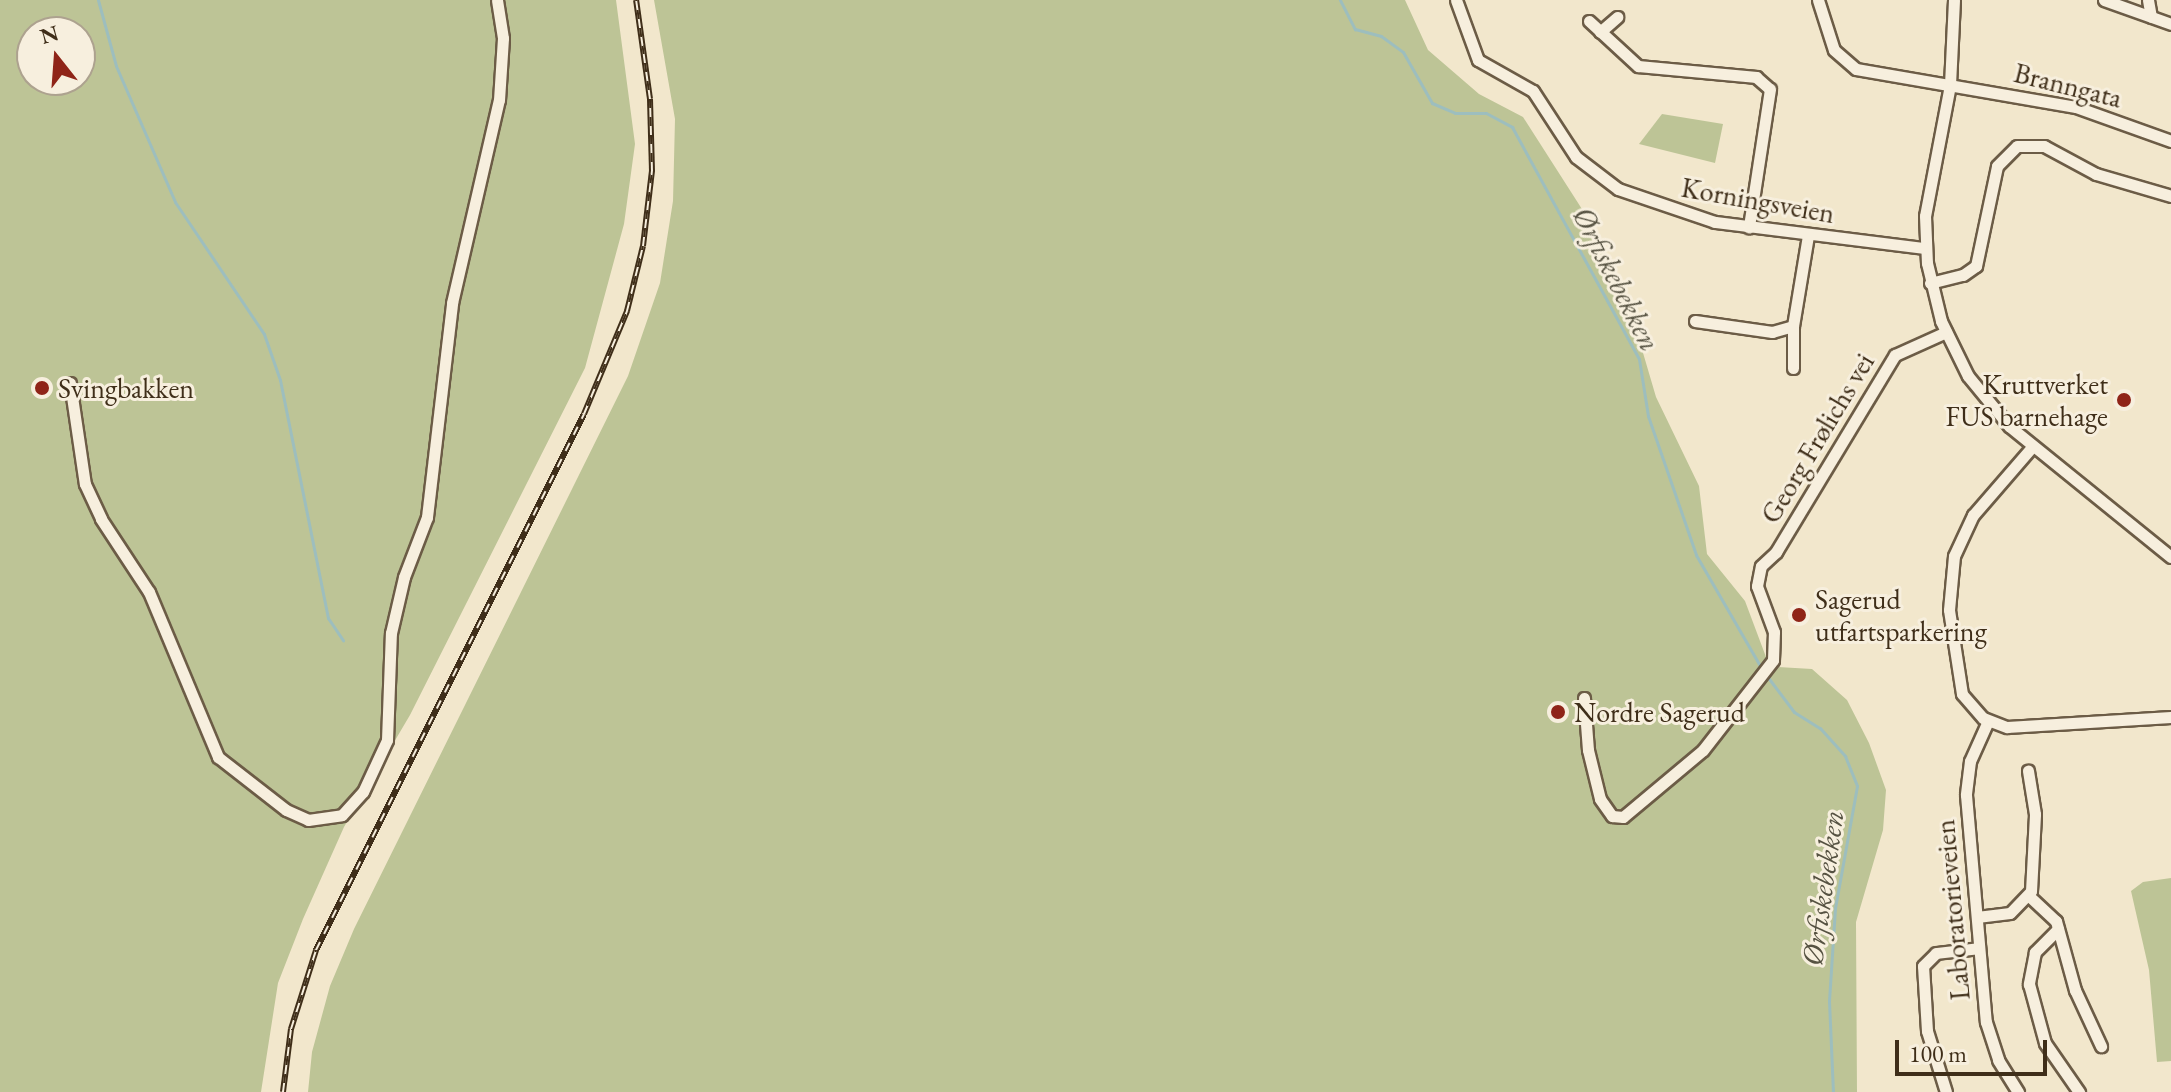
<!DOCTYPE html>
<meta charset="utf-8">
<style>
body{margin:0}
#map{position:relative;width:2171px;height:1092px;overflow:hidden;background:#f2e7cc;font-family:"EB Garamond",serif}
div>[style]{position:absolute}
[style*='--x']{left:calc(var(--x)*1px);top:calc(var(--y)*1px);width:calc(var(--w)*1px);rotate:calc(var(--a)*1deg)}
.green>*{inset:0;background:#bdc496}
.stream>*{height:3px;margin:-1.5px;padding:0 1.5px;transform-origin:1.5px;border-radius:1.5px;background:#9dbebe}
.roads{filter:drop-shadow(2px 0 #6c5c46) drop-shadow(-2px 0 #6c5c46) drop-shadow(0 2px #6c5c46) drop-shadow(0 -2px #6c5c46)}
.minor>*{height:11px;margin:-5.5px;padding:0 5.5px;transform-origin:5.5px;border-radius:5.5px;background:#f7efde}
.rail>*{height:6px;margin-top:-3px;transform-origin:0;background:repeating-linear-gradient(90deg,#f7efde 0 9px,#3f2e19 0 18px);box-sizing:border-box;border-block:2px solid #3f2e19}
.dots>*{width:22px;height:22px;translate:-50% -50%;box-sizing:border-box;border:4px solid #f7efde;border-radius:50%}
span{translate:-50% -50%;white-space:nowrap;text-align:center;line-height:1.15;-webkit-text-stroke:6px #f7efde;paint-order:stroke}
.street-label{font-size:28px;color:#3f2e19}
.poi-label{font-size:28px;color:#3f2e19}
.right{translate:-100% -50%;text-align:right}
.left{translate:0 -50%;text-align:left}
.water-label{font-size:30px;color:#565242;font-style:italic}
.north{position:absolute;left:16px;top:16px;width:80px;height:80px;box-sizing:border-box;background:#f7efde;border:2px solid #ada28f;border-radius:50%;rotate:343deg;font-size:22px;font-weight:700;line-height:32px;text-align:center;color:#3f2e19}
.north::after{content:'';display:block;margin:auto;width:28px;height:36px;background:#8f2418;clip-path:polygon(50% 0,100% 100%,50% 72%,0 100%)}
.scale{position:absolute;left:1895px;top:1040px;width:152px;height:36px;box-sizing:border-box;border:4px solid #3f2e19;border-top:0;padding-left:10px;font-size:24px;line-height:28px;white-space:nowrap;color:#3f2e19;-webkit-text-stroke:6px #f7efde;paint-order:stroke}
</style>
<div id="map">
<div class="green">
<div style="clip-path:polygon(evenodd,0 0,616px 0,635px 144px,624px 224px,585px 368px,410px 715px,344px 827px,303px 919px,278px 983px,261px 1092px,0 1092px,0 0,32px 32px,80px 32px,80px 80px,32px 80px,32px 32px)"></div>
<div style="clip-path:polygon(654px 0,1405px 0,1428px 50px,1479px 94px,1523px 117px,1596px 231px,1636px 329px,1656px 397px,1699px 486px,1707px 554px,1745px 601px,1766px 657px,1776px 667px,1812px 669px,1847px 700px,1869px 743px,1886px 790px,1883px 830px,1856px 922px,1857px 1092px,308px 1092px,312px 1052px,330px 986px,354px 929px,628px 376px,660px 283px,673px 201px,675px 119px)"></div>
<div style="clip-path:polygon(1662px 114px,1723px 124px,1715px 163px,1639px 144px)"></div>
<div style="clip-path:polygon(2171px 878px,2171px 1061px,2157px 1062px,2149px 970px,2131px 891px,2143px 882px)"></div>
</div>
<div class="stream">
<div style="--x:98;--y:0;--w:68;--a:74.7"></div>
<div style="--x:116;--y:66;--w:148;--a:66.5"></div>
<div style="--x:175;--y:202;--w:159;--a:56"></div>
<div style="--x:264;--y:334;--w:49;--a:70.8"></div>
<div style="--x:280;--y:380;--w:243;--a:78.6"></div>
<div style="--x:328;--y:618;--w:27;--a:56"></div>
<div style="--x:1340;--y:0;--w:33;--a:63"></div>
<div style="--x:1355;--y:29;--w:27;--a:15"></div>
<div style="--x:1381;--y:36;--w:27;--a:36"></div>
<div style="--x:1403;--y:52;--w:59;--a:60.4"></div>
<div style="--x:1432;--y:103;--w:25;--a:23"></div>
<div style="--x:1455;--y:113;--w:31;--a:0"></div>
<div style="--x:1486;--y:113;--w:30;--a:28"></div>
<div style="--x:1512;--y:127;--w:264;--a:61.3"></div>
<div style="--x:1639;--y:359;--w:58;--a:81"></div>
<div style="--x:1648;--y:416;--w:147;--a:70.9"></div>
<div style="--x:1696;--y:555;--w:128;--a:60"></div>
<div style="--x:1767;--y:676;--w:45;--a:53.1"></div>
<div style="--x:1794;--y:712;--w:31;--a:32"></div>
<div style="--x:1820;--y:728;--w:38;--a:48"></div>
<div style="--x:1845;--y:756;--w:32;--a:68"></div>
<div style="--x:1857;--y:786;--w:124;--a:100.2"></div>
<div style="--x:1835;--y:908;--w:93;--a:93.7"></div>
<div style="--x:1829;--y:1001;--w:91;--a:87.5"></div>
</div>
<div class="roads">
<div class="minor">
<div style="--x:1456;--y:0;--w:64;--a:69.9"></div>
<div style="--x:1478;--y:60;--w:63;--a:29.4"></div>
<div style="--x:1533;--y:91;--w:79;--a:56.9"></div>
<div style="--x:1576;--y:157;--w:53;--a:37.3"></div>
<div style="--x:1618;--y:189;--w:102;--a:18.8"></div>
<div style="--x:1715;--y:222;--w:212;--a:7.1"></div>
<div style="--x:1818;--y:0;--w:52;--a:72.3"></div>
<div style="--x:1834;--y:50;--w:29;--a:41"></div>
<div style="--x:1856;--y:69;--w:223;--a:9.8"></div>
<div style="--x:2076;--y:107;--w:101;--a:19.7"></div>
<div style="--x:1954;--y:0;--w:85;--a:92.7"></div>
<div style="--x:1950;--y:85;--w:133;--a:100.8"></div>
<div style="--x:1925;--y:216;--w:47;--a:87.6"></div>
<div style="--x:1927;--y:263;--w:60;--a:76.4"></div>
<div style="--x:1941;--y:321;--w:61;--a:63.9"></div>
<div style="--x:1968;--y:376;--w:65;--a:50.6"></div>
<div style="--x:2009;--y:426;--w:208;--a:39"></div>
<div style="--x:2104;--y:0;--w:71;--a:19.7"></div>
<div style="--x:2148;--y:0;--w:17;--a:80"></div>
<div style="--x:1589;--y:21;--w:67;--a:42.6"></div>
<div style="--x:1638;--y:66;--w:119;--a:5.3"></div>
<div style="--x:1756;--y:77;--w:18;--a:41"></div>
<div style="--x:1770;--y:89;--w:140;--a:98.7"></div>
<div style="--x:1600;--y:32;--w:23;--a:-41"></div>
<div style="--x:1930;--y:283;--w:34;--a:-14"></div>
<div style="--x:1963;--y:275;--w:16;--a:-35"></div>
<div style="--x:1976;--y:266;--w:102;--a:-78.1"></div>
<div style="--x:1997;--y:166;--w:28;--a:-45"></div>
<div style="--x:2017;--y:146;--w:27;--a:0"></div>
<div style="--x:2044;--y:146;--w:59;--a:28.3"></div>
<div style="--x:2096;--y:174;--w:78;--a:16.3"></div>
<div style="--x:1695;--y:321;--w:78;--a:8.1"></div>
<div style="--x:1772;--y:332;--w:22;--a:-16"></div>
<div style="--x:1793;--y:368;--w:42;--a:-90"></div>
<div style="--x:1793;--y:326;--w:92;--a:-80.6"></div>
<div style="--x:70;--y:383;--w:102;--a:81.6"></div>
<div style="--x:85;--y:484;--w:38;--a:65"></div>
<div style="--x:101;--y:519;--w:87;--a:56.7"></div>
<div style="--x:149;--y:592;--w:179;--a:67.3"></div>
<div style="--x:218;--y:757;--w:86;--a:37.9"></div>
<div style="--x:286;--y:810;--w:24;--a:24"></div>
<div style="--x:308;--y:820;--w:34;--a:-8"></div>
<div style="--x:342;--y:815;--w:31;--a:-48"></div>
<div style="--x:363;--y:792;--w:57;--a:-65.2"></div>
<div style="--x:387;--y:740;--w:107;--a:-87.9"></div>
<div style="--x:391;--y:633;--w:57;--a:-76.9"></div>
<div style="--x:404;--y:577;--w:64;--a:-69"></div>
<div style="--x:427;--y:517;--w:215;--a:-83.3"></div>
<div style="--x:452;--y:303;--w:208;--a:-77"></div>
<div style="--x:499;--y:100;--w:62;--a:-86.3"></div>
<div style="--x:503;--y:38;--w:38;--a:-99"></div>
<div style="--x:2032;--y:447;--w:90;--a:130.9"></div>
<div style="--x:1973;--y:515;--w:45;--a:114.9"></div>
<div style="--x:1954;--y:556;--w:54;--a:95.3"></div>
<div style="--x:1949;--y:610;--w:85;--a:81.2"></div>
<div style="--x:1962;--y:694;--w:32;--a:49"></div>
<div style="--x:1983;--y:718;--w:26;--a:21"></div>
<div style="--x:2007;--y:727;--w:164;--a:-3.5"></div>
<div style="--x:1584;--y:698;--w:52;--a:85.6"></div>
<div style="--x:1588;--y:750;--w:50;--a:76.2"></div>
<div style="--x:1600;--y:799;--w:21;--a:55"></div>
<div style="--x:1612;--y:816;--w:11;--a:5"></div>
<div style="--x:1623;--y:817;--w:104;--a:-39.9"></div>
<div style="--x:1703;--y:750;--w:114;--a:-52.1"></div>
<div style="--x:1773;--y:660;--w:28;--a:-88"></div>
<div style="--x:1774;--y:632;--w:49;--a:-110.3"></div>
<div style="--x:1757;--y:586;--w:20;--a:-79"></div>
<div style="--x:1761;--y:566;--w:21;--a:-43"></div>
<div style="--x:1776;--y:552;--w:230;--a:-58.9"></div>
<div style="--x:1895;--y:355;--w:56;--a:-24.3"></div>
<div style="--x:1988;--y:721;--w:44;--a:114.2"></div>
<div style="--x:1970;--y:761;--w:34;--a:97"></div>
<div style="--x:1966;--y:795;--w:228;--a:85"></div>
<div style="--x:1986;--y:1022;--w:40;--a:72"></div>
<div style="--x:1998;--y:1060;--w:38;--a:58"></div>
<div style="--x:2029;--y:896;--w:37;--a:43"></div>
<div style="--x:2056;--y:921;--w:72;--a:74.6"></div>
<div style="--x:2075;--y:990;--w:62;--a:65.1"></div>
<div style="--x:1977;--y:917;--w:33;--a:-7"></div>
<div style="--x:2010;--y:913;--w:30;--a:-46"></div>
<div style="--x:2031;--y:891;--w:77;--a:-87"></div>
<div style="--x:2035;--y:814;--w:44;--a:-99.2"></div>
<div style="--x:2058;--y:929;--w:33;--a:135"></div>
<div style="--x:2035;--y:952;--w:33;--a:101"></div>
<div style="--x:2029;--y:984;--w:61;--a:74.8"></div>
<div style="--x:2045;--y:1043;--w:60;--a:55.2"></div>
<div style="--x:1946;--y:1092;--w:64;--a:-107.3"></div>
<div style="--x:1927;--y:1031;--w:65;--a:-93.5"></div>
<div style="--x:1923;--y:966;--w:18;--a:-45"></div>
<div style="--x:1936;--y:953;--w:43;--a:-6.6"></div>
</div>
</div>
<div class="rail">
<div style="--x:283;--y:1092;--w:64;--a:-82.8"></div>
<div style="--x:291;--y:1029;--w:83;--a:-72.4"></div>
<div style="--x:316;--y:950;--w:599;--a:-63.43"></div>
<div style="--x:584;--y:414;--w:112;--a:-67.3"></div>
<div style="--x:627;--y:311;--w:67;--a:-76.2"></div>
<div style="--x:643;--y:246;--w:76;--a:-83.2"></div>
<div style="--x:652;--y:171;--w:72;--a:-91.6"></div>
<div style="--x:650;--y:99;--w:100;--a:-98"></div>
</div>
<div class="dots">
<div style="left:42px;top:388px;background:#8f2418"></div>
<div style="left:2124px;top:400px;background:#8f2418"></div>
<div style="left:1799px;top:615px;background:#8f2418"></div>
<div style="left:1558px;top:712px;background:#8f2418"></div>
</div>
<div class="street-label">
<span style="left:2068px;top:85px;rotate:14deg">Branngata</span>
<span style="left:1758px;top:200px;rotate:10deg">Korningsveien</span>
<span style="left:1817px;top:438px;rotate:-59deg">Georg Frølichs vei</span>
<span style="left:1952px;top:910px;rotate:-95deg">Laboratorieveien</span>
</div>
<div class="poi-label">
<span class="right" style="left:2108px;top:400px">Kruttverket<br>FUS barnehage</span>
<span class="left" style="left:58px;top:388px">Svingbakken</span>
<span class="left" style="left:1815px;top:615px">Sagerud<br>utfartsparkering</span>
<span class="left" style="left:1574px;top:712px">Nordre Sagerud</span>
</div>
<div class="water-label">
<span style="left:1616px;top:279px;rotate:63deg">Ørfiskebekken</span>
<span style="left:1823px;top:888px;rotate:-82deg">Ørfiskebekken</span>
</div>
<div class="north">N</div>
<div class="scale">100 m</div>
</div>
